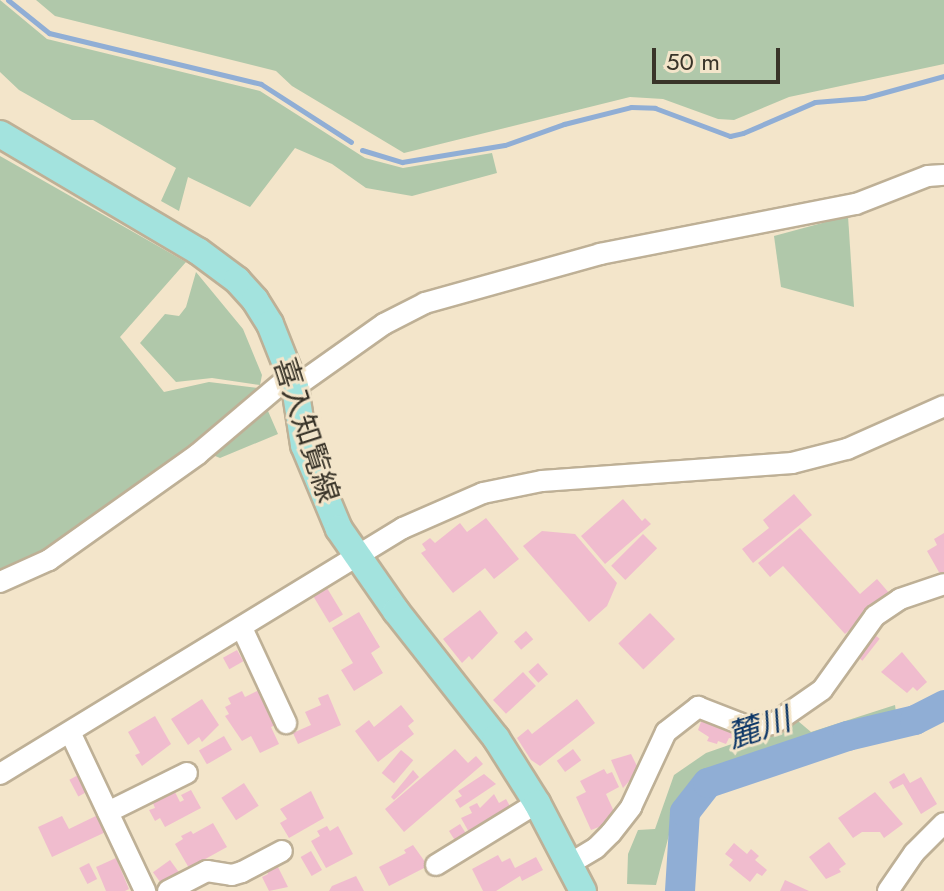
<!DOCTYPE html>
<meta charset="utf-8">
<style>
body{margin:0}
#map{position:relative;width:944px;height:891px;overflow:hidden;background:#f3e5ca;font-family:Jost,"Noto Sans JP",sans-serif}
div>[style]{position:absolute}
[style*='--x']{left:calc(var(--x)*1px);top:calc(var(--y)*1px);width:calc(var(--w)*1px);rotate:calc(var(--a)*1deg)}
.green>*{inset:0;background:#b0c8aa}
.stream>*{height:5px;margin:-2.5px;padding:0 2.5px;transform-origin:2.5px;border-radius:2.5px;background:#90aed5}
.river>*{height:30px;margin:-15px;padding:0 15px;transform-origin:15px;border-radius:15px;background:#90aed5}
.building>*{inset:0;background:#f0bcce;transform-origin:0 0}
.roads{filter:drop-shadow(2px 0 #beb096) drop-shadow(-2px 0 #beb096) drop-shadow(0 2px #beb096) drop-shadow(0 -2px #beb096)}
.minor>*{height:20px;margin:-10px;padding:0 10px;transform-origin:10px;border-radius:10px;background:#fff}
.major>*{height:26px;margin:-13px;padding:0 13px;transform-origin:13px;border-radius:13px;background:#a3e3de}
span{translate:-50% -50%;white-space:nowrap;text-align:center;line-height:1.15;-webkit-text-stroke:6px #f3e5ca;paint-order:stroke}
.street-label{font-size:30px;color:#393429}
.water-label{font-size:32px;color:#0e3767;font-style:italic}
.scale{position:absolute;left:652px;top:48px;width:128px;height:36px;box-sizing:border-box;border:4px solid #393429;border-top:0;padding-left:10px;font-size:24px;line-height:28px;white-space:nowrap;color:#393429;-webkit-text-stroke:6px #f3e5ca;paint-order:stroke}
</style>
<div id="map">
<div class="green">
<div style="clip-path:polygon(0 0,47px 39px,260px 91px,365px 158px,403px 168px,492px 153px,497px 173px,412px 196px,366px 188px,332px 164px,295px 148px,250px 207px,188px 177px,179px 211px,161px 201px,176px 168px,93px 120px,72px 120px,19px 90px,0 72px)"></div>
<div style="clip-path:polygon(36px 0,944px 0,944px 64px,789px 97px,734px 120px,718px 119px,663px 99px,630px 97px,404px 153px,292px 86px,276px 71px,55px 16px)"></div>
<div style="clip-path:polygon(0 156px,186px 262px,120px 337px,164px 392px,209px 382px,258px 388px,278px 434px,220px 458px,198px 449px,46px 552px,0 574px)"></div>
<div style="clip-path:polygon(848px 216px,854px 307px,781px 287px,774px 236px)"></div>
<div style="clip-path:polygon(196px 272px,243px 329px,262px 375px,260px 385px,212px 378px,176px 382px,140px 343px,165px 314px,179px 316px,186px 307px)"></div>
<div style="clip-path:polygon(895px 705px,896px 712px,767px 752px,702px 776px,677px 804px,656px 885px,627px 884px,628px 854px,638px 830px,655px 829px,674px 775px,706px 753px,798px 721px,811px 732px)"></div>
</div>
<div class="stream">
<div style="--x:8;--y:0;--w:53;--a:38.8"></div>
<div style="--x:49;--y:33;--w:218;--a:13.5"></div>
<div style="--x:261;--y:84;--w:107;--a:32.8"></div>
<div style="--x:362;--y:150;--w:42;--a:16.7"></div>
<div style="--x:402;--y:162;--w:104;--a:-9.4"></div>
<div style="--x:505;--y:145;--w:63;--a:-19.6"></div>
<div style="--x:564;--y:124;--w:69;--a:-14.2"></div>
<div style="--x:631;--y:107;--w:24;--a:2"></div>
<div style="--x:655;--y:108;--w:80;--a:20.5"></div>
<div style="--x:730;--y:136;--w:13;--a:-13"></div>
<div style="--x:743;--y:133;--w:78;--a:-23.3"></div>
<div style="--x:815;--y:102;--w:49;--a:-4.7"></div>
<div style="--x:864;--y:98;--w:83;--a:-15.4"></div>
</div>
<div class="river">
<div style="--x:680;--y:891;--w:79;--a:-86.4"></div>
<div style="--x:685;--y:812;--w:37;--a:-52"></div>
<div style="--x:708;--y:783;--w:148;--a:-18.6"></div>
<div style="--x:848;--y:736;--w:69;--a:-13.4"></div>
<div style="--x:915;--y:720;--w:33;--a:-27"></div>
</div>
<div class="building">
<div style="clip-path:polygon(794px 494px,812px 515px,753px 563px,742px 549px,769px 528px,763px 520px)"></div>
<div style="clip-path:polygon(623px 499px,642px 521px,645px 518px,651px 524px,605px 564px,581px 536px)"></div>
<div style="clip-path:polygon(486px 518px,519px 559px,494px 579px,485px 568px,453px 593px,421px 553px,426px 550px,422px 544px,430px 538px,435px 543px,460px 523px,467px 532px)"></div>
<div style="clip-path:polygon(800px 528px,860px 594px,877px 579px,890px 594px,845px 634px,783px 566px,770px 577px,758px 563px)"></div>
<div style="clip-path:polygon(542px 531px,575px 534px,617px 583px,607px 606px,589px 622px,523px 546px)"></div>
<div style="clip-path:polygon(944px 533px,944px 581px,927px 551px,937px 545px,934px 539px)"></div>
<div style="left:643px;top:534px;width:20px;height:45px;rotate:45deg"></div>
<div style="left:327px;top:588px;width:31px;height:16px;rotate:59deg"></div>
<div style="clip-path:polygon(480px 610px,498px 633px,472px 660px,469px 656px,462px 663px,443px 639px)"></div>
<div style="clip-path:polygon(359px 612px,380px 647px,371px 653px,383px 673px,354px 691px,341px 670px,353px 663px,332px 628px)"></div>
<div style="left:650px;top:613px;width:36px;height:44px;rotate:46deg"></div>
<div style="left:526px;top:631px;width:11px;height:16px;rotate:49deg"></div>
<div style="left:871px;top:632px;width:11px;height:28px;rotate:38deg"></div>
<div style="left:237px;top:650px;width:13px;height:16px;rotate:61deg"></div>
<div style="clip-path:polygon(902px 652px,927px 682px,917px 691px,913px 687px,907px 693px,881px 672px)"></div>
<div style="left:538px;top:663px;width:15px;height:13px;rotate:48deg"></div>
<div style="left:523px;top:672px;width:19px;height:41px;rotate:47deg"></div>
<div style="clip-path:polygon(263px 688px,280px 723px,271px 727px,279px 744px,260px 753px,251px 736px,242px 741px,225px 716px,229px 714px,225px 707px,231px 704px,228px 698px,242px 691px,245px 697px)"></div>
<div style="clip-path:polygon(328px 694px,341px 725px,298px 744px,293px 733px,311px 725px,305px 712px,321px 705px,318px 698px)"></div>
<div style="clip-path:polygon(202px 699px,219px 725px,202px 742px,199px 737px,188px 745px,171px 719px)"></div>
<div style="clip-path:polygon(577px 699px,595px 723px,540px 766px,531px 760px,517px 738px,528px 729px,532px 734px)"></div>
<div style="clip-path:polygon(401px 705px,414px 721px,408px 726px,414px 734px,378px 762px,355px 731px,369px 720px,374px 727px)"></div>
<div style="clip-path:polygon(155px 716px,171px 744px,142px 766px,135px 755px,140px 753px,128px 732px)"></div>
<div style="clip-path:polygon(703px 716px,746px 733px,743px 741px,729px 738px,726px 744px,718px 741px,717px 744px,707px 741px,709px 737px,698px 730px)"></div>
<div style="left:224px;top:736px;width:16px;height:29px;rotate:60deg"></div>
<div style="clip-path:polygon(455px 749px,468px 763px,476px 756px,483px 764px,404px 832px,385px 809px)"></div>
<div style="left:573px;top:749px;width:14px;height:20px;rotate:54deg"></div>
<div style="left:401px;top:750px;width:16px;height:30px;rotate:40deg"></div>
<div style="clip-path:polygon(631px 754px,639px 770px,623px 788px,611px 760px)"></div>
<div style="clip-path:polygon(604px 769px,607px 774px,612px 772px,619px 787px,606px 794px,616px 816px,612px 822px,591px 830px,576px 797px,586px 792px,580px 781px)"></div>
<div style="clip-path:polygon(413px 770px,419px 777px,394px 800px,391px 797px)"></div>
<div style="clip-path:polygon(904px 773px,910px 783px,921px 777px,937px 804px,921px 814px,903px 784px,893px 789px,889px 782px)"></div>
<div style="left:80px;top:774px;width:19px;height:12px;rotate:62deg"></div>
<div style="clip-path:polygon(484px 774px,496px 784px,460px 808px,455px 800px,462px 796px,458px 791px)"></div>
<div style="left:244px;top:783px;width:27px;height:27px;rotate:57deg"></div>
<div style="clip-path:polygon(174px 790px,180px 802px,184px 800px,181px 795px,191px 790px,201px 808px,165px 827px,160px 818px,155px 821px,149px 810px,155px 808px,152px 801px)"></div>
<div style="clip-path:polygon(311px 791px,324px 818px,289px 838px,280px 823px,287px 819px,280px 809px)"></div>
<div style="clip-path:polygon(875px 792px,903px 824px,884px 838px,880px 832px,862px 832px,853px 838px,838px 818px)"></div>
<div style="clip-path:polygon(494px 794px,499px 803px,506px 799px,512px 810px,470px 834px,461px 818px,472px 813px,469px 807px,477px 803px,480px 808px)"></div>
<div style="clip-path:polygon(102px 813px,110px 830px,52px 857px,38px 827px,62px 816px,69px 829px)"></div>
<div style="clip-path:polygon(213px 823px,227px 847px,189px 868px,175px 844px,183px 839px,181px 836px,191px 831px,193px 834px)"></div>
<div style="left:460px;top:824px;width:15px;height:13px;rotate:58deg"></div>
<div style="clip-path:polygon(327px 826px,330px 831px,338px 826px,353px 854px,326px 868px,311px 841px,320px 836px,317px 831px)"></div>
<div style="clip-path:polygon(829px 842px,846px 864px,839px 869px,841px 872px,826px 879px,809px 857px)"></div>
<div style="clip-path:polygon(734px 843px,747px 854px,751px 849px,759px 856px,755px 860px,767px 870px,762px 876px,757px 873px,750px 882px,729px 865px,733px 860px,725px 854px)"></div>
<div style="clip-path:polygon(413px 845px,428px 866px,389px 886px,379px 867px,406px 853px,404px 850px)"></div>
<div style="left:311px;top:851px;width:22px;height:12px;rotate:60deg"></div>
<div style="clip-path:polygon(498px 855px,502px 862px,510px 858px,515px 868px,536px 857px,543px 870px,522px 881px,520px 876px,496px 891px,483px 891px,472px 869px)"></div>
<div style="clip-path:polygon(116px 858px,129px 889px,125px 891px,106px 891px,96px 867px)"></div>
<div style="left:170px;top:860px;width:17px;height:21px;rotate:54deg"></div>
<div style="left:89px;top:863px;width:18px;height:11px;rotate:63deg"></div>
<div style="clip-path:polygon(276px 863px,288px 887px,269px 891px,262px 877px,268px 874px,266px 869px)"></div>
<div style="clip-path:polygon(356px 876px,364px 891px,329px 891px,332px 886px)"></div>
<div style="clip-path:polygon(785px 880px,809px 891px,780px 891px)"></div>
</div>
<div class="roads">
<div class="minor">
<div style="--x:295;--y:387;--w:109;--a:-35.3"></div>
<div style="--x:384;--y:324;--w:46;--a:-27.1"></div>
<div style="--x:425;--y:303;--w:182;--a:-15.6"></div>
<div style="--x:600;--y:254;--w:261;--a:-11.1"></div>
<div style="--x:856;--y:204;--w:77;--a:-21.3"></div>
<div style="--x:928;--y:176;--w:16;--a:-4"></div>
<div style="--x:0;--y:582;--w:54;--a:-24.2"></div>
<div style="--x:49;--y:560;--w:183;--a:-35.4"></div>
<div style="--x:198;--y:454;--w:121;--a:-40.3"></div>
<div style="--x:242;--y:628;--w:105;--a:65.1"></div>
<div style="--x:70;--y:732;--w:176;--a:64.7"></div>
<div style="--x:0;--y:774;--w:472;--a:-31.4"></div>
<div style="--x:403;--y:528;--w:87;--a:-23.6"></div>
<div style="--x:483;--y:493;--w:60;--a:-11.5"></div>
<div style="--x:542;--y:481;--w:251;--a:-4.1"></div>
<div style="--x:792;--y:463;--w:57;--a:-14.3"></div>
<div style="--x:847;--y:449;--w:106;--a:-23.9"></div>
<div style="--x:108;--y:812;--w:88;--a:-26.3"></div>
<div style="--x:571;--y:863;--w:29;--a:-31"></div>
<div style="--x:596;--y:848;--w:21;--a:-45"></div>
<div style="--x:611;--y:833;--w:33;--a:-52"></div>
<div style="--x:631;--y:807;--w:83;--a:-65"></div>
<div style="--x:666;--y:732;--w:41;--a:-38"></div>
<div style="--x:698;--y:707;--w:58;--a:21.3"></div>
<div style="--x:752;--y:728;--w:21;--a:-11"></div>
<div style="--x:773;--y:724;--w:60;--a:-34.8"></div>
<div style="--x:822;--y:690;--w:91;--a:-54.4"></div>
<div style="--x:875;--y:616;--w:30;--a:-34"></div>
<div style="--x:900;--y:599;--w:46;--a:-18.8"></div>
<div style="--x:436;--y:865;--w:119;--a:-31.5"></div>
<div style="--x:168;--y:891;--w:44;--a:-27.1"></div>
<div style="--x:207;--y:871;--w:25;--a:9"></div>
<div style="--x:232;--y:875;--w:10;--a:-17"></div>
<div style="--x:242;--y:872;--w:45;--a:-27.7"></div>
<div style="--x:888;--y:891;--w:46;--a:-55.6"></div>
<div style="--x:914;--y:853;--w:42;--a:-45"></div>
</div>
<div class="major">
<div style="--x:0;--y:134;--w:230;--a:30.6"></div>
<div style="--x:198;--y:251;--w:49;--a:36.6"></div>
<div style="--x:237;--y:280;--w:27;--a:48"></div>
<div style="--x:255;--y:300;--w:28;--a:58"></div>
<div style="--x:270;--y:324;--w:68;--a:68.4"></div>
<div style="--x:295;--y:387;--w:59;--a:81.2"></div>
<div style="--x:304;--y:445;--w:91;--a:67.4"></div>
<div style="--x:339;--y:529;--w:100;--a:55.2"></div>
<div style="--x:396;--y:611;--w:162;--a:51.8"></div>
<div style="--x:496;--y:738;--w:77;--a:57.8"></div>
<div style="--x:537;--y:803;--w:99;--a:62.4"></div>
</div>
</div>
<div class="street-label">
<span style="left:306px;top:430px;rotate:72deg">喜入知覧線</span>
</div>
<div class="water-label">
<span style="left:759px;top:728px;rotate:-18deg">麓川</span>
</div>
<div class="scale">50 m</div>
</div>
